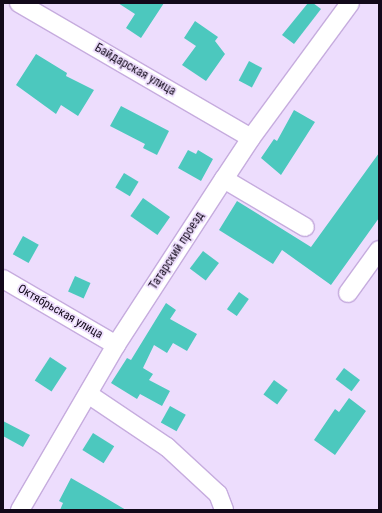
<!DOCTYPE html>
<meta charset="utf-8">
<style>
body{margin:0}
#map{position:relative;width:382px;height:513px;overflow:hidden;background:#edddfd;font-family:"Roboto Condensed",sans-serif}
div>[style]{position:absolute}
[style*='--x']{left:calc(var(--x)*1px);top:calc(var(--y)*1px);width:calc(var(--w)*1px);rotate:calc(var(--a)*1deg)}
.building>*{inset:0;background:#4cc8be;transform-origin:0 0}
.roads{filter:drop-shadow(1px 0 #c6acde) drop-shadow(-1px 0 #c6acde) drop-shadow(0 1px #c6acde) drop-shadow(0 -1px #c6acde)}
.street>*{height:18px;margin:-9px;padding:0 9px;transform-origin:9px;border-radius:9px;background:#fff}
span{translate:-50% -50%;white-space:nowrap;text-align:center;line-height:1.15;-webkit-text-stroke:3.5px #edddfd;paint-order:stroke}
.street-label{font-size:12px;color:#12091a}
.frame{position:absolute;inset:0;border:4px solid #12091a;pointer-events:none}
</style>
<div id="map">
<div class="building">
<div style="clip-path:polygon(118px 3px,164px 3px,141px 38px,126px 28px,135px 14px)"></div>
<div style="clip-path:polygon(308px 3px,313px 3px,321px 9px,294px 44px,282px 35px)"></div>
<div style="clip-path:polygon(195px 21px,218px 37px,215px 41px,225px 54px,206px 81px,182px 65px,196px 46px,184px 38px)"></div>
<div style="clip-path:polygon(36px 54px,67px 73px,66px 76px,94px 90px,78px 116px,61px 105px,56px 114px,16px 85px)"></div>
<div style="left:249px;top:61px;width:15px;height:22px;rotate:28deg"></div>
<div style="clip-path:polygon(121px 106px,169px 131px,157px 155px,143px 148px,145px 144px,110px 126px)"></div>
<div style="clip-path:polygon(294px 110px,315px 122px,281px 175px,261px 158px,274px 139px,277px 141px)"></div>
<div style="clip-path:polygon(188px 150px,196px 154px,198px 150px,213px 159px,201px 181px,178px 168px)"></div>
<div style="clip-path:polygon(379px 153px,379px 218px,331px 285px,282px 250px,273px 264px,219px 230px,237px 201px,311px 247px)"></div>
<div style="left:124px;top:173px;width:17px;height:17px;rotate:31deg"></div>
<div style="left:143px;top:198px;width:33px;height:22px;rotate:35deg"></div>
<div style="left:23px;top:236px;width:18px;height:21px;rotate:29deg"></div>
<div style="left:203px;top:251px;width:20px;height:22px;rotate:37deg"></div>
<div style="left:75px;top:276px;width:17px;height:17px;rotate:24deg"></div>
<div style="left:239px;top:292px;width:12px;height:21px;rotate:35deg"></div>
<div style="clip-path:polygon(166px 303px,176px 310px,170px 319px,197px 334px,187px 351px,173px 343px,167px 353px,154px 345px,143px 368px,153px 374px,149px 380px,170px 391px,162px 406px,140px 394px,137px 399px,111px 383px,127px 358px,131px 360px)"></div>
<div style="left:50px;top:357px;width:20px;height:28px;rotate:33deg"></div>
<div style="left:344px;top:368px;width:20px;height:14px;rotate:37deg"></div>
<div style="left:274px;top:380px;width:17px;height:18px;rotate:36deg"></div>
<div style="clip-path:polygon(349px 398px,366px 411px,335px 455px,314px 440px,335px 409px,339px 412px)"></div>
<div style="left:170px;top:406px;width:18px;height:19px;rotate:29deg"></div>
<div style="clip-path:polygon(3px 421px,30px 435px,23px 447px,3px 436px)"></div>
<div style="left:93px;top:433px;width:25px;height:20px;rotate:32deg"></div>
<div style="clip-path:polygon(71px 478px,99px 494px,126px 510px,60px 510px,63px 503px,59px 501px)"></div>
</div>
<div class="roads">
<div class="street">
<div style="--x:19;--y:3;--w:268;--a:30.2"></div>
<div style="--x:224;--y:179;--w:94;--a:30.7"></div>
<div style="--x:3;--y:279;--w:131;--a:30.3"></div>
<div style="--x:348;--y:293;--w:53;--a:-54.2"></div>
<div style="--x:88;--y:394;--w:95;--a:33.9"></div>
<div style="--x:167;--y:447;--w:69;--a:42.7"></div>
<div style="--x:218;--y:494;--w:17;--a:69"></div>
<div style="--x:20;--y:510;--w:191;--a:-59.8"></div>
<div style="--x:116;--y:345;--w:198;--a:-57"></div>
<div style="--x:224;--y:179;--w:49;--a:-56.6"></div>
<div style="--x:251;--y:138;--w:167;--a:-53.7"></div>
</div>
</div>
<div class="street-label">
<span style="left:135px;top:70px;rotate:30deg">Байдарская улица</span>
<span style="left:177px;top:251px;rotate:-57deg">Татарский проезд</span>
<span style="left:60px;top:312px;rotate:30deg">Октябрьская улица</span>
</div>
<div class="frame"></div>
</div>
